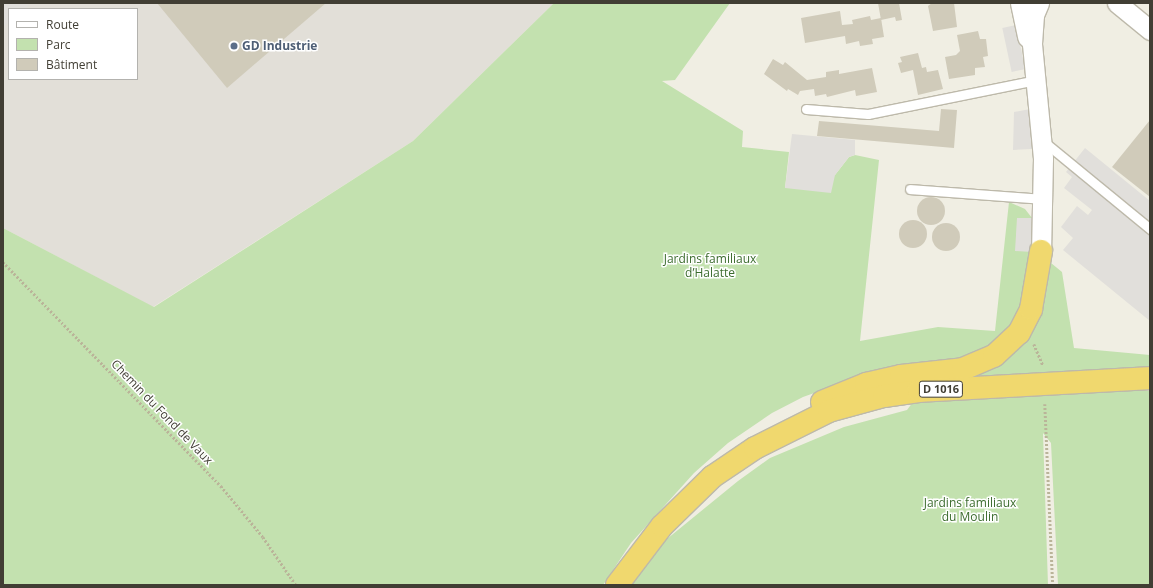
<!DOCTYPE html>
<meta charset="utf-8">
<style>
body{margin:0}
#map{position:relative;width:1153px;height:588px;overflow:hidden;background:#f0eee3;font-family:"Open Sans",sans-serif}
div>[style]{position:absolute}
[style*='--x']{left:calc(var(--x)*1px);top:calc(var(--y)*1px);width:calc(var(--w)*1px);rotate:calc(var(--a)*1deg)}
.industrial>*{inset:0;background:#e2dfd8}
.green>*{inset:0;background:#c3e1af}
.parking>*{inset:0;background:#e1dfdb;transform-origin:0 0}
.building>*{inset:0;background:#d0cbba}
.round{border-radius:50%}
.path>*{height:2.5px;margin-top:-1.25px;transform-origin:0;background:repeating-linear-gradient(90deg,#bab499 0 2px,transparent 0 4px)}
.roads{filter:drop-shadow(1px 0 #bdb9aa) drop-shadow(-1px 0 #bdb9aa) drop-shadow(0 1px #bdb9aa) drop-shadow(0 -1px #bdb9aa)}
.lane>*{height:9px;margin:-4.5px;padding:0 4.5px;transform-origin:4.5px;border-radius:4.5px;background:#fff}
.street>*{height:19px;margin:-9.5px;padding:0 9.5px;transform-origin:9.5px;border-radius:9.5px;background:#fff}
.highway>*{height:22px;margin:-11px;padding:0 11px;transform-origin:11px;border-radius:11px;background:#f0d86e}
.dots>*{width:11px;height:11px;translate:-50% -50%;box-sizing:border-box;border:2px solid #fff;border-radius:50%}
span{translate:-50% -50%;white-space:nowrap;text-align:center;line-height:1.15;-webkit-text-stroke:3px #fff;paint-order:stroke}
.shield-label span{padding:1px 3px;background:#fff;border:1px solid;border-radius:3px;-webkit-text-stroke-width:0}
.shield-label{font-size:11px;color:#413e34;font-weight:700}
.service-label{font-size:12px;color:#4e5e75;font-weight:700}
.left{translate:0 -50%;text-align:left}
.park-label{font-size:12px;color:#3c6c2e}
.street-label{font-size:12px;color:#413e34}
.frame{position:absolute;inset:0;border:4px solid #413e34;pointer-events:none}
.legend{position:absolute;left:8px;top:8px;width:130px;height:72px;box-sizing:border-box;background:#fff;border:1px solid #b3b2ae;margin:0;padding:5px 7px;list-style:none;font-size:12px;color:#413e34}
.legend li{display:flex;align-items:center;gap:8px;height:20px}
.legend b{width:20px;border:1px solid #b3b2ae}
</style>
<div id="map">
<div class="industrial">
<div style="clip-path:polygon(evenodd,3px 3px,554px 3px,413px 141px,153px 307px,3px 228px,3px 3px,9px 9px,137px 9px,137px 79px,9px 79px,9px 9px)"></div>
</div>
<div class="green">
<div style="clip-path:polygon(554px 3px,730px 3px,675px 80px,662px 81px,743px 131px,742px 147px,789px 152px,785px 188px,835px 175px,849px 157px,855px 155px,879px 160px,860px 341px,938px 327px,995px 331px,1009px 202px,1025px 209px,1032px 218px,1017px 219px,1032px 252px,1027px 265px,1023px 301px,1012px 326px,985px 354px,845px 382px,803px 397px,772px 413px,728px 443px,694px 473px,631px 543px,603px 585px,3px 585px,3px 228px,154px 307px,413px 141px)"></div>
<div style="clip-path:polygon(1051px 263px,1062px 272px,1074px 348px,1150px 355px,1150px 370px,963px 377px,1036px 319px,1046px 292px)"></div>
<div style="clip-path:polygon(1132px 389px,1150px 391px,1150px 585px,1058px 585px,1051px 443px,1043px 433px,1048px 585px,630px 585px,662px 543px,738px 481px,770px 458px,844px 427px,907px 410px,913px 402px)"></div>
</div>
<div class="parking">
<div style="clip-path:polygon(3px 3px,27px 3px,29px 5px,25px 9px,9px 9px,9px 22px,3px 27px)"></div>
<div style="left:1016px;top:25px;width:45px;height:14px;rotate:78deg"></div>
<div style="clip-path:polygon(1030px 109px,1032px 149px,1013px 150px,1014px 112px)"></div>
<div style="clip-path:polygon(792px 134px,855px 140px,855px 155px,849px 157px,835px 175px,831px 193px,785px 188px)"></div>
<div style="clip-path:polygon(1085px 148px,1150px 201px,1150px 321px,1063px 250px,1073px 238px,1061px 227px,1077px 206px,1088px 215px,1092px 210px,1064px 188px,1072px 177px,1066px 172px)"></div>
<div style="clip-path:polygon(1017px 218px,1032px 218px,1032px 252px,1015px 251px)"></div>
</div>
<div class="building">
<div style="clip-path:polygon(157px 3px,326px 3px,227px 88px)"></div>
<div style="clip-path:polygon(878px 3px,899px 3px,902px 20px,896px 21px,895px 17px,881px 20px)"></div>
<div style="clip-path:polygon(932px 3px,954px 3px,957px 27px,933px 31px,928px 6px)"></div>
<div style="clip-path:polygon(840px 11px,842px 25px,853px 24px,852px 20px,870px 16px,871px 20px,881px 18px,884px 37px,872px 39px,873px 44px,860px 46px,859px 41px,846px 44px,845px 36px,805px 43px,801px 18px)"></div>
<div style="clip-path:polygon(978px 31px,980px 39px,986px 39px,988px 56px,983px 57px,985px 67px,975px 68px,975px 75px,949px 79px,945px 57px,956px 55px,960px 51px,957px 35px)"></div>
<div style="clip-path:polygon(918px 53px,922px 68px,926px 67px,927px 72px,938px 70px,943px 89px,918px 95px,913px 70px,901px 73px,898px 63px,902px 62px,900px 57px)"></div>
<div style="clip-path:polygon(773px 59px,783px 65px,785px 62px,807px 80px,826px 77px,826px 72px,839px 70px,839px 74px,872px 68px,877px 92px,856px 96px,855px 90px,827px 97px,826px 94px,815px 96px,814px 89px,800px 91px,798px 95px,788px 89px,787px 91px,764px 74px)"></div>
<div style="clip-path:polygon(941px 109px,957px 110px,954px 148px,817px 136px,819px 121px,939px 131px)"></div>
<div style="clip-path:polygon(1150px 120px,1150px 197px,1112px 167px)"></div>
<div class="round" style="left:917px;top:197px;width:28px;height:28px"></div>
<div class="round" style="left:899px;top:220px;width:28px;height:28px"></div>
<div class="round" style="left:932px;top:223px;width:28px;height:28px"></div>
</div>
<div class="path">
<div style="--x:3;--y:262;--w:313;--a:45.8"></div>
<div style="--x:221;--y:486;--w:66;--a:50.5"></div>
<div style="--x:263;--y:537;--w:58;--a:55.5"></div>
<div style="--x:1034;--y:344;--w:23;--a:67"></div>
<div style="--x:1045;--y:404;--w:181;--a:87.5"></div>
</div>
<div class="roads">
<div class="lane">
<div style="--x:806;--y:109;--w:62;--a:4.6"></div>
<div style="--x:868;--y:114;--w:171;--a:-11.4"></div>
<div style="--x:1043;--y:141;--w:139;--a:39.4"></div>
<div style="--x:910;--y:189;--w:133;--a:4.3"></div>
</div>
<div class="street">
<div style="--x:1020;--y:3;--w:35;--a:78"></div>
<div style="--x:1039;--y:3;--w:13;--a:113"></div>
<div style="--x:1034;--y:15;--w:29;--a:94"></div>
<div style="--x:1032;--y:44;--w:115;--a:84.5"></div>
<div style="--x:1043;--y:158;--w:93;--a:91.2"></div>
<div style="--x:1117;--y:3;--w:43;--a:39.3"></div>
</div>
<div class="highway">
<div style="--x:822;--y:402;--w:48;--a:-22.2"></div>
<div style="--x:866;--y:384;--w:36;--a:-13"></div>
<div style="--x:901;--y:376;--w:62;--a:-6.4"></div>
<div style="--x:963;--y:369;--w:34;--a:-23"></div>
<div style="--x:994;--y:356;--w:34;--a:-43"></div>
<div style="--x:1019;--y:333;--w:27;--a:-63"></div>
<div style="--x:1031;--y:309;--w:59;--a:-80.2"></div>
<div style="--x:617;--y:585;--w:74;--a:-52.7"></div>
<div style="--x:662;--y:526;--w:70;--a:-44.4"></div>
<div style="--x:712;--y:477;--w:52;--a:-34"></div>
<div style="--x:755;--y:448;--w:83;--a:-26.6"></div>
<div style="--x:829;--y:411;--w:57;--a:-15.3"></div>
<div style="--x:884;--y:396;--w:35;--a:-8"></div>
<div style="--x:919;--y:391;--w:231;--a:-3.2"></div>
</div>
</div>
<div class="dots">
<div style="left:234px;top:46px;background:#5c6f8a"></div>
</div>
<div class="shield-label">
<span style="left:941px;top:389px">D 1016</span>
</div>
<div class="service-label">
<span class="left" style="left:242px;top:46px">GD Industrie</span>
</div>
<div class="park-label">
<span style="left:710px;top:266px">Jardins familiaux<br>d’Halatte</span>
<span style="left:970px;top:510px">Jardins familiaux<br>du Moulin</span>
</div>
<div class="street-label">
<span style="left:162px;top:412px;rotate:46deg">Chemin du Fond de Vaux</span>
</div>
<div class="frame"></div>
<ul class="legend">
<li><b style="height:5px;background:#fff"></b>Route</li>
<li><b style="height:11px;background:#c3e1af"></b>Parc</li>
<li><b style="height:11px;background:#d0cbba"></b>Bâtiment</li>
</ul>
</div>
